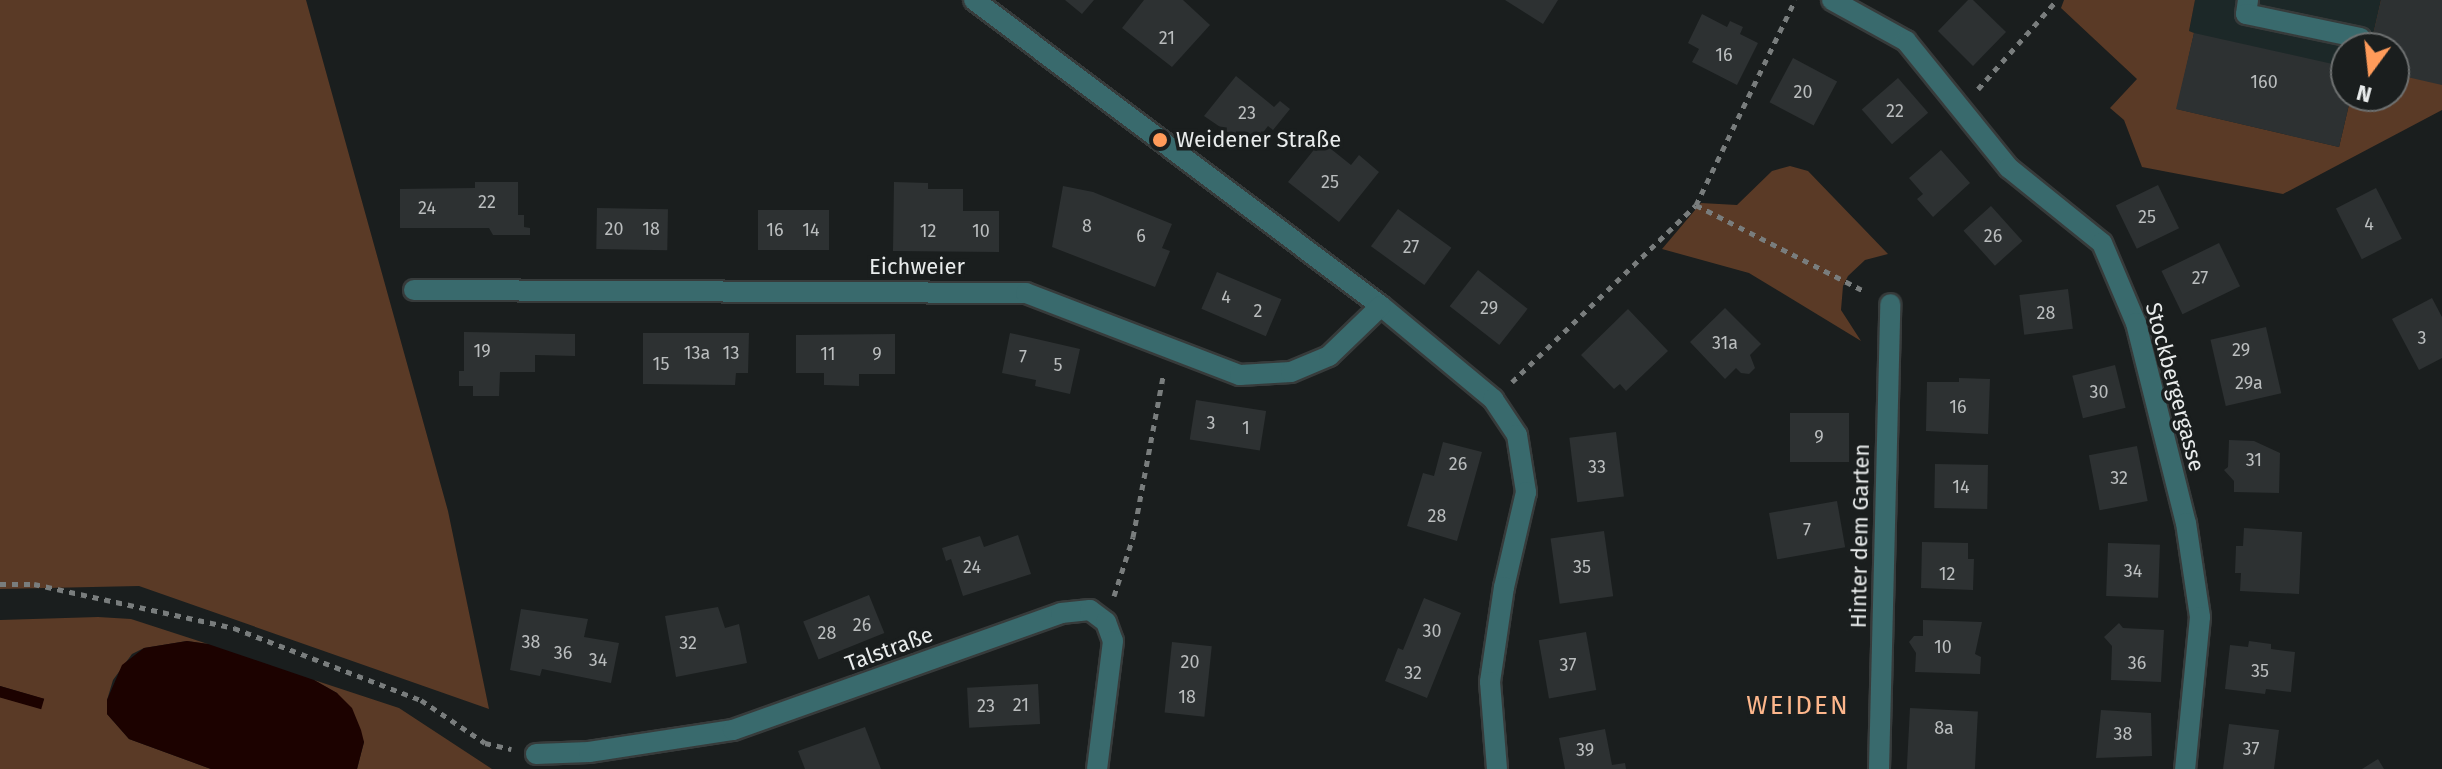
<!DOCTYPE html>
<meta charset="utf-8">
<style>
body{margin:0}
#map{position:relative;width:2442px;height:769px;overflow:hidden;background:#1a1e1e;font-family:"Fira Sans",sans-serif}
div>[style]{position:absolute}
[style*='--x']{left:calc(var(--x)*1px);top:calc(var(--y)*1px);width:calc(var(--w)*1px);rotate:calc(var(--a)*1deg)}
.built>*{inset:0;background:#1c2828}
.green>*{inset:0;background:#5a3a26}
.water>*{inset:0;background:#1c0200;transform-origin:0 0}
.building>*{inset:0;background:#2d3132;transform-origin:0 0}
.path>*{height:5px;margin-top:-2.5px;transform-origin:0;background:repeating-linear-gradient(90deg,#797d7d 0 6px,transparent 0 12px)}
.roads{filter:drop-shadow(2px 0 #373b3b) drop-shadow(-2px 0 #373b3b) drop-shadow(0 2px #373b3b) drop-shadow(0 -2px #373b3b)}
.minor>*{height:20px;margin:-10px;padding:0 10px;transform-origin:10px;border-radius:10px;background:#396a6d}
.dots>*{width:22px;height:22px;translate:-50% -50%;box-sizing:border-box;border:4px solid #1a1e1e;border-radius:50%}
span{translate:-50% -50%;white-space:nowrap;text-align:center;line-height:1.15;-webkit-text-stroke:7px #1a1e1e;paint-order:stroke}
.number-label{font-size:18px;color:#babdbe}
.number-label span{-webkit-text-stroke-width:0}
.poi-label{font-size:22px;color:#e9ecec}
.left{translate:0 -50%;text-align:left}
.street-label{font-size:22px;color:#e9ecec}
.quarter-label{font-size:26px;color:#fdb68b;letter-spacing:2px}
.north{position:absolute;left:2330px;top:32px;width:80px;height:80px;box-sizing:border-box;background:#1a1e1e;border:2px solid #6d7070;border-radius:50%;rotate:195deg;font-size:22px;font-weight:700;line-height:32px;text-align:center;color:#e9ecec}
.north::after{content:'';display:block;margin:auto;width:28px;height:36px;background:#ff9b5a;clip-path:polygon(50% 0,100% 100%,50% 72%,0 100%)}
</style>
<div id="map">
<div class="built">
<div style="clip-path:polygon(2195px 0,2381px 0,2370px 48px,2346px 48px,2346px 96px,2351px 96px,2339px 147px,2176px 109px,2193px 33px,2189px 31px)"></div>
</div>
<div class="green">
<div style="clip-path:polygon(0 0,306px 0,448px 511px,489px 709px,139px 586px,0 589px)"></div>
<div style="clip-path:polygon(2064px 0,2195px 0,2189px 31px,2194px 33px,2177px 109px,2339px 147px,2351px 96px,2394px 96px,2394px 48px,2370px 48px,2381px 0,2442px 0,2442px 110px,2283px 194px,2142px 167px,2124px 120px,2110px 108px,2137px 79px,2061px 8px)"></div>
<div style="clip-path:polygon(1790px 166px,1808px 171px,1888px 254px,1865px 260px,1848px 276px,1843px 286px,1841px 310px,1861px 341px,1749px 273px,1662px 249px,1701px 203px,1737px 205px,1772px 171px)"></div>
<div style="clip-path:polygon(98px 617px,131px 619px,208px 644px,187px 641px,144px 648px,132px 654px,113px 680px,107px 700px,107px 714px,129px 739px,211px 769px,0 769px,0 697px,40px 708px,44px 699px,0 686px,0 620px)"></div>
<div style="clip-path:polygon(314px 680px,399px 708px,492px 769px,357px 769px,364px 742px,337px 693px)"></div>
</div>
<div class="water">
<div style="clip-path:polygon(187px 641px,208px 644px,314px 680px,337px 693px,352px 708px,361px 730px,364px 742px,357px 769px,211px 769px,129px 739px,107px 714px,107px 700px,122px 665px,144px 648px)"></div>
<div style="left:0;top:686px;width:46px;height:11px;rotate:16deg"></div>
</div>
<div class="building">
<div style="clip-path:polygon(1065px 0,1094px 0,1082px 14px)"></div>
<div style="clip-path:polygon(1144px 0,1183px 0,1210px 25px,1172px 67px,1122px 28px)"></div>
<div style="clip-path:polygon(1505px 0,1558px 0,1543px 24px)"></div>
<div style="clip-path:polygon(1968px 0,1973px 0,2006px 32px,1973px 66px,1938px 31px)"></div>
<div style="clip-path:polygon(2381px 0,2442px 0,2442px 85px,2394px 74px,2394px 48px,2370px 48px)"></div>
<div style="clip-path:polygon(1702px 14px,1727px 27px,1730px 21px,1743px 27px,1740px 34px,1758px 43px,1737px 85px,1692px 62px,1699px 49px,1688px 43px)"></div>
<div style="clip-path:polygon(2194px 33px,2346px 67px,2346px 96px,2351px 96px,2339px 147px,2176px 109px)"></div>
<div style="left:1793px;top:58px;width:50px;height:50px;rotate:28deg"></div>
<div style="clip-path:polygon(1236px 76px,1274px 107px,1280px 101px,1290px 109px,1273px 130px,1268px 126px,1251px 148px,1204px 116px)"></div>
<div style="left:1898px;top:78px;width:46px;height:48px;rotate:49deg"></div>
<div style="clip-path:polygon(1321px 141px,1351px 165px,1359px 155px,1379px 172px,1339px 222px,1288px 182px)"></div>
<div style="clip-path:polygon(1941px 150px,1970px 183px,1933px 217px,1917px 199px,1923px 194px,1909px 178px)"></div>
<div style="clip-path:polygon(475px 182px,518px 182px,518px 215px,524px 215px,524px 227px,530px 228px,530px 235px,493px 235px,489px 228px,400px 228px,400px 189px,475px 188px)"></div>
<div style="clip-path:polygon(894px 182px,928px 183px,928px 189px,963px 189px,963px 211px,999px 211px,999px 252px,893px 251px)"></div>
<div style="left:2158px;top:185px;width:48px;height:47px;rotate:64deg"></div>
<div style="clip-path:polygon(1063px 186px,1093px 192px,1172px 224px,1162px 248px,1170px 251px,1155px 287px,1052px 247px)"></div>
<div style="left:2376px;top:188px;width:57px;height:45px;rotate:63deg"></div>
<div style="left:1991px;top:206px;width:47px;height:37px;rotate:48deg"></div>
<div style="left:597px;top:208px;width:71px;height:41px;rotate:1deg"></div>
<div style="left:1398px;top:209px;width:66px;height:46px;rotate:36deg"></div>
<div style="left:758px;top:210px;width:71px;height:40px"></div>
<div style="left:2219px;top:243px;width:48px;height:64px;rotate:64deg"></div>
<div style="left:1478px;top:270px;width:63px;height:46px;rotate:38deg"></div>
<div style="left:1217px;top:272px;width:70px;height:40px;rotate:23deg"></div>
<div style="left:2068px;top:289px;width:40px;height:49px;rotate:83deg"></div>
<div style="clip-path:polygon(2432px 298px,2442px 317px,2442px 358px,2419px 370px,2392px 319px)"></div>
<div style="clip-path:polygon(1725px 308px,1761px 344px,1750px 355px,1755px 368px,1749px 374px,1741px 373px,1736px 368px,1725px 379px,1690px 342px)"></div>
<div style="clip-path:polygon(1628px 309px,1668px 351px,1626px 391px,1620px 384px,1614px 389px,1581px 355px)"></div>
<div style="left:2266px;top:327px;width:68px;height:57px;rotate:77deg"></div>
<div style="clip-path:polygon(464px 332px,575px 334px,575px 356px,535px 355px,535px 372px,500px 372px,499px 396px,473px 396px,473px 386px,459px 386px,459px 371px,464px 371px)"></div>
<div style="clip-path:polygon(643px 333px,749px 333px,748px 373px,736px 373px,735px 385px,643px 384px)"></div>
<div style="clip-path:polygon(1010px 333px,1080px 349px,1070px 394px,1035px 386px,1036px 380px,1002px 373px)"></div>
<div style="clip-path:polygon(895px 334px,895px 374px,859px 374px,859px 386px,824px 385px,824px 373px,796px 373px,796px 335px)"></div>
<div style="left:2115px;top:365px;width:44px;height:44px;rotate:76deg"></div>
<div style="clip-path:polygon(1959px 378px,1990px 379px,1988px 434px,1926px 431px,1927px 382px,1959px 382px)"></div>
<div style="left:1196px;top:400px;width:71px;height:40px;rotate:9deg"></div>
<div style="left:1790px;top:413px;width:59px;height:49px"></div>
<div style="left:1616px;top:432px;width:65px;height:47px;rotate:83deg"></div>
<div style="clip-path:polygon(2229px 440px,2254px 441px,2280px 453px,2279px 493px,2234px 492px,2234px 481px,2224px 470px,2228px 467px)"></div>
<div style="clip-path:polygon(1443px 442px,1482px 452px,1457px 541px,1407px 526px,1423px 473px,1434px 476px)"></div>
<div style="left:2137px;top:446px;width:56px;height:49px;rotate:79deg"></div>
<div style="left:1935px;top:464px;width:53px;height:44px;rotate:1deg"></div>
<div style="left:1837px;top:501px;width:47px;height:69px;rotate:80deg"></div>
<div style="clip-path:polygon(2244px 528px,2302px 532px,2299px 594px,2240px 591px,2241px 573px,2235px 573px,2236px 546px,2243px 546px)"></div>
<div style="left:1604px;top:531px;width:66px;height:54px;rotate:82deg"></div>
<div style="clip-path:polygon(1018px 535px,1031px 574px,963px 596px,951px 559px,946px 561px,942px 548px,980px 536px,984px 547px)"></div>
<div style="clip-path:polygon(1922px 542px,1968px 543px,1968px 559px,1974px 559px,1973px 590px,1921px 588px)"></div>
<div style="left:2108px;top:543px;width:52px;height:53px;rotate:2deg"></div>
<div style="left:869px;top:595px;width:41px;height:71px;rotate:68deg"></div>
<div style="clip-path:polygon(1424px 598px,1461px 613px,1427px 698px,1385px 681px,1398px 648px,1403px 650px)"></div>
<div style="clip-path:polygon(718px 607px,725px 628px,739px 624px,747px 663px,676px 677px,665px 616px)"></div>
<div style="clip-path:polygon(521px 609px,588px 619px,584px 637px,619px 643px,611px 683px,542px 669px,540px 676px,510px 670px)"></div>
<div style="clip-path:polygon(1923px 620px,1982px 622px,1975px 654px,1981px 657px,1980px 674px,1915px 672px,1916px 653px,1909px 642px,1914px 636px,1923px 636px)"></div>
<div style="clip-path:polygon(2119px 623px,2123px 628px,2164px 630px,2161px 682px,2111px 680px,2112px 646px,2104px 637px)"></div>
<div style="left:1586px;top:632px;width:59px;height:48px;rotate:80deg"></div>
<div style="clip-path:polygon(2249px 641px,2271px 644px,2271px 649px,2295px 652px,2291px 692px,2266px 689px,2265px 694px,2225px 689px,2230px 645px,2248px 647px)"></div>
<div style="left:1172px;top:642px;width:40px;height:71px;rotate:6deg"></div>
<div style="left:1038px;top:684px;width:40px;height:71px;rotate:87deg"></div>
<div style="left:1910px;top:708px;width:68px;height:61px;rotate:3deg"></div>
<div style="clip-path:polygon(2101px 710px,2151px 713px,2152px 756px,2096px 758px)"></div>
<div style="clip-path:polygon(2229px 724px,2279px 730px,2274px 769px,2223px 769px)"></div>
<div style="clip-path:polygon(865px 727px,881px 769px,805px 769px,798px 751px)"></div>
<div style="clip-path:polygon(1605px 729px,1612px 765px,1625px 763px,1626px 769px,1565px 769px,1559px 738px)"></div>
<div style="clip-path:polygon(2378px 759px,2384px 769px,2362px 769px)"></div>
</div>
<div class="path">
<div style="--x:1978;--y:89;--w:119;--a:-48.4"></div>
<div style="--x:1696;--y:205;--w:191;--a:27.1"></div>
<div style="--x:1512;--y:382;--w:255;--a:-43.9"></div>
<div style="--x:1696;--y:205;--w:228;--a:-64.2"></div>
<div style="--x:0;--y:584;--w:34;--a:0"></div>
<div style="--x:34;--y:584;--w:205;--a:12.4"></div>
<div style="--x:234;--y:628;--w:200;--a:21.1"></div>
<div style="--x:421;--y:700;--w:77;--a:33.9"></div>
<div style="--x:485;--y:743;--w:27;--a:13"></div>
<div style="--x:1114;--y:596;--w:62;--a:-72.1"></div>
<div style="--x:1133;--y:537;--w:164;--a:-79.4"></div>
</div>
<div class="roads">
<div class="minor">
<div style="--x:974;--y:0;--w:509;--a:36.94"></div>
<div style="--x:1381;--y:306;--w:146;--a:39.7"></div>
<div style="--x:1493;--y:399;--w:43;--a:56.3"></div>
<div style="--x:1517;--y:435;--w:58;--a:81"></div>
<div style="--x:1526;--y:492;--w:98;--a:103"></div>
<div style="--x:1504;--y:587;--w:96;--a:98.4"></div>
<div style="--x:1490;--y:682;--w:87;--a:85.4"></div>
<div style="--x:1832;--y:0;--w:85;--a:29"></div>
<div style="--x:1906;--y:41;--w:164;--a:51"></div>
<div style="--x:2009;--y:168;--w:119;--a:38.9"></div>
<div style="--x:2102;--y:243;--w:87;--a:67"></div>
<div style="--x:2136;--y:323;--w:206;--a:76"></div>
<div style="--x:2186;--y:523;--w:95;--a:81.5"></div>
<div style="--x:2200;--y:617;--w:153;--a:95.6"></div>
<div style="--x:2248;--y:0;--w:14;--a:98"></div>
<div style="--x:2246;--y:14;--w:117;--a:11.8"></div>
<div style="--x:414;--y:290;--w:612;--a:0.28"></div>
<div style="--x:1026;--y:293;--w:229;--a:21"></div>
<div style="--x:1240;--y:375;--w:51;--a:-3.4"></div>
<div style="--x:1291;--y:372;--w:41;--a:-22.8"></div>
<div style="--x:1329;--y:356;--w:72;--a:-43.9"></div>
<div style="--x:536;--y:754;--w:53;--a:-2.2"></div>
<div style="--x:589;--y:752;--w:146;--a:-8.7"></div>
<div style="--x:733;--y:730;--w:348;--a:-19.6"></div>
<div style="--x:1061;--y:613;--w:29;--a:-6"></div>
<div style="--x:1090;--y:610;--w:20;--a:37"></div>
<div style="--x:1106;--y:622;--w:20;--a:70"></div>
<div style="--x:1113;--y:641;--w:129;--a:97.1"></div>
<div style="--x:1879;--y:769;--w:465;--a:-88.6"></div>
</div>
</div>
<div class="dots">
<div style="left:1160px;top:140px;background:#ff9b5a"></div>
</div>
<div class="number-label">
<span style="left:1167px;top:38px">21</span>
<span style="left:1724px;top:55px">16</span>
<span style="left:2264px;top:82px">160</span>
<span style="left:1803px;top:92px">20</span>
<span style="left:1895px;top:111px">22</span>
<span style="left:1247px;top:113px">23</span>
<span style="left:1330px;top:182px">25</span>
<span style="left:487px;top:202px">22</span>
<span style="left:427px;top:208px">24</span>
<span style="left:2147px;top:217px">25</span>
<span style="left:2369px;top:224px">4</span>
<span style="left:1087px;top:226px">8</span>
<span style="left:614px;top:229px">20</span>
<span style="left:651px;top:229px">18</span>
<span style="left:775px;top:230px">16</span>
<span style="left:811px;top:230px">14</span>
<span style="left:928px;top:231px">12</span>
<span style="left:981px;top:231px">10</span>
<span style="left:1141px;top:236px">6</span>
<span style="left:1993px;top:236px">26</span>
<span style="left:1411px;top:247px">27</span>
<span style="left:2200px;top:278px">27</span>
<span style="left:1226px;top:297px">4</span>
<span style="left:1489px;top:308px">29</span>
<span style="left:1258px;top:311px">2</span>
<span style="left:2046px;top:313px">28</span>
<span style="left:2422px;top:338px">3</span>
<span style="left:1725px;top:343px">31a</span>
<span style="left:2241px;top:350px">29</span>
<span style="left:482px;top:351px">19</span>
<span style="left:697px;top:353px">13a</span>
<span style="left:731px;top:353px">13</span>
<span style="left:828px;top:354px">11</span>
<span style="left:877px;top:354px">9</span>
<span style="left:1023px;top:357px">7</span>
<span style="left:661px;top:364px">15</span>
<span style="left:1058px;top:365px">5</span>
<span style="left:2249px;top:383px">29a</span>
<span style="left:2099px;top:392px">30</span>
<span style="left:1958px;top:407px">16</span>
<span style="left:1211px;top:423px">3</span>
<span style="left:1246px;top:428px">1</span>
<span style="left:1819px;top:437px">9</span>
<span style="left:2254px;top:460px">31</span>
<span style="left:1458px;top:464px">26</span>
<span style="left:1597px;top:467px">33</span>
<span style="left:2119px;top:478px">32</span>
<span style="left:1961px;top:487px">14</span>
<span style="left:1437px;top:516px">28</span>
<span style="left:1807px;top:530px">7</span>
<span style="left:972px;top:567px">24</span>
<span style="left:1582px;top:567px">35</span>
<span style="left:2133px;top:571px">34</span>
<span style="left:1947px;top:574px">12</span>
<span style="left:862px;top:625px">26</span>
<span style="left:1432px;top:631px">30</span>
<span style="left:827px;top:633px">28</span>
<span style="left:531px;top:642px">38</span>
<span style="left:688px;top:643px">32</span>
<span style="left:1943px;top:647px">10</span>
<span style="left:563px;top:653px">36</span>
<span style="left:598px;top:660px">34</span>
<span style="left:1190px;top:662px">20</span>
<span style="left:2137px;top:663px">36</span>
<span style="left:1568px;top:665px">37</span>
<span style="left:2260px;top:671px">35</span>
<span style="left:1413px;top:673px">32</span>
<span style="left:1187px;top:697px">18</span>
<span style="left:1021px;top:705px">21</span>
<span style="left:986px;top:706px">23</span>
<span style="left:1944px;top:728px">8a</span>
<span style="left:2123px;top:734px">38</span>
<span style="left:2251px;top:749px">37</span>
<span style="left:1585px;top:750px">39</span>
</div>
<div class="poi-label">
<span class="left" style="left:1176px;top:140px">Weidener Straße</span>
</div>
<div class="street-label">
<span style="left:917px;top:267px">Eichweier</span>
<span style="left:2175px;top:387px;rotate:75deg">Stockbergergasse</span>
<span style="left:1860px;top:536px;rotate:-89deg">Hinter dem Garten</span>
<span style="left:889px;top:649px;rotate:-20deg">Talstraße</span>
</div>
<div class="quarter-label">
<span style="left:1798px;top:706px">WEIDEN</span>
</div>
<div class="north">N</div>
</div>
